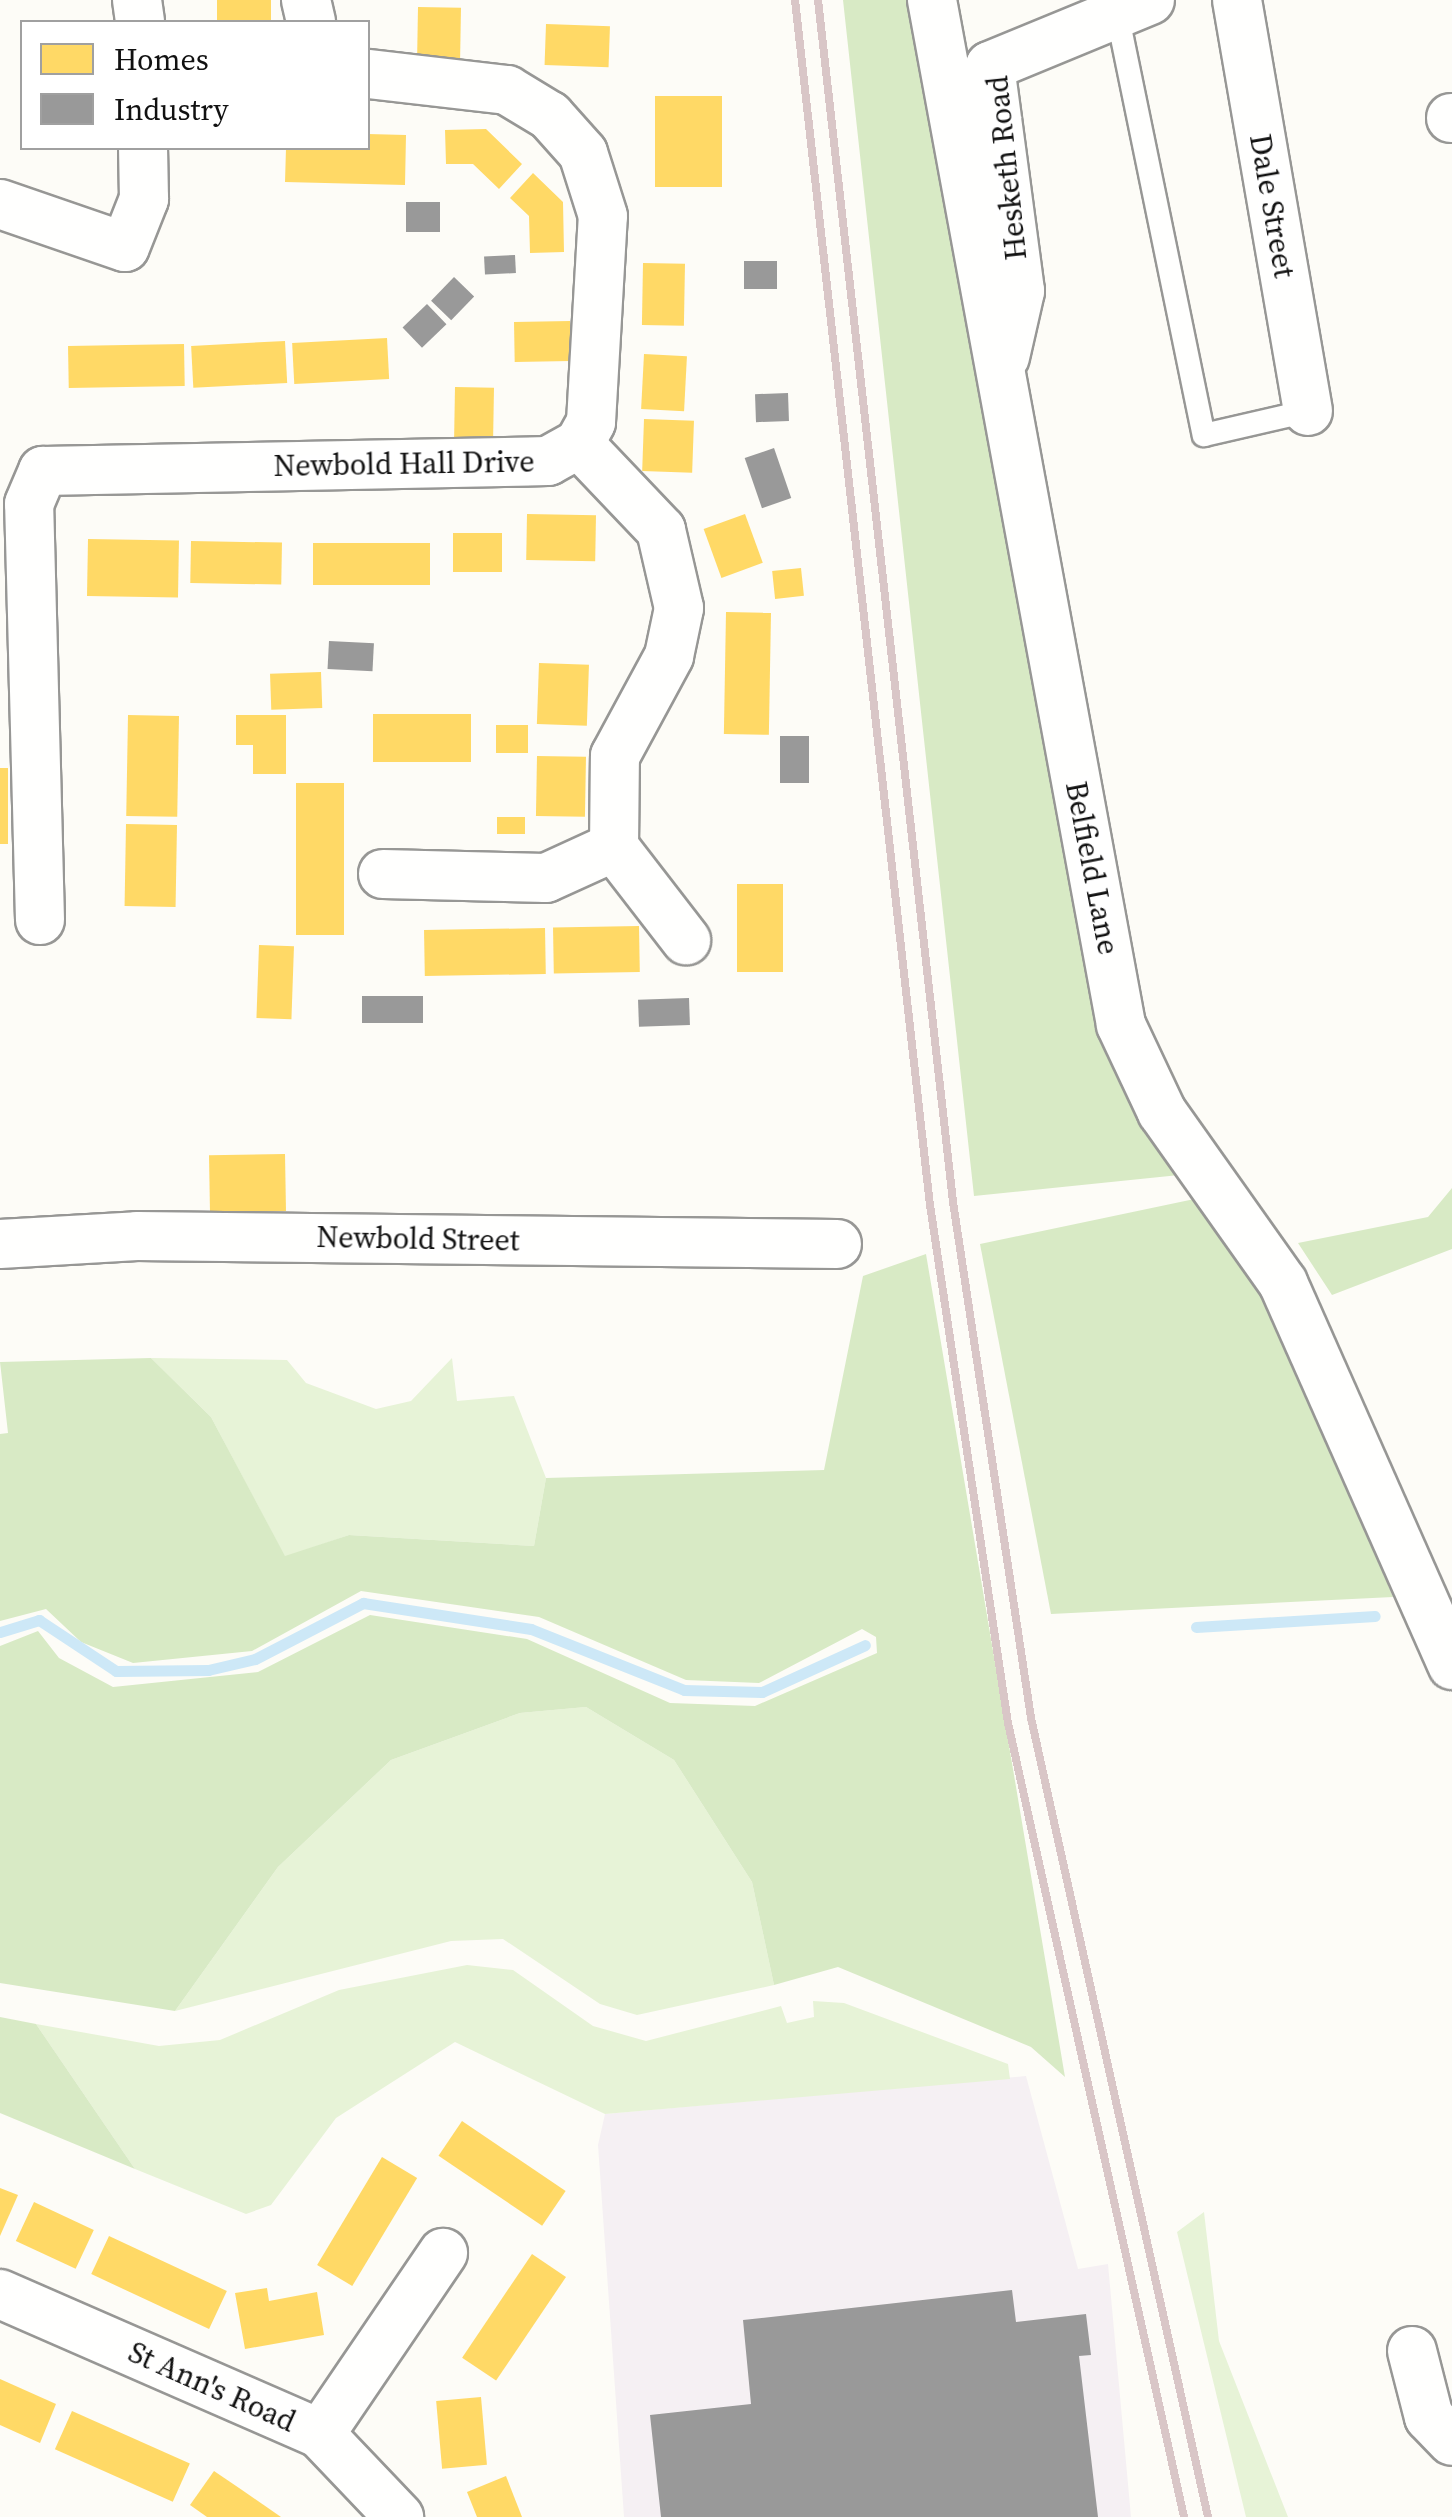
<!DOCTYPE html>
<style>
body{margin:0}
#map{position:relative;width:1452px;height:2517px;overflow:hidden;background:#fdfcf7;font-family:"Source Serif 4",serif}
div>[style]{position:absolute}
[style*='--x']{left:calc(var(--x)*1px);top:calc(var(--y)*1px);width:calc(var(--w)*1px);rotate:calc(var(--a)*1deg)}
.industrial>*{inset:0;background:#f5f0f3}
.green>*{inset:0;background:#e7f3d7}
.forest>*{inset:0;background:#d8eac5}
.homes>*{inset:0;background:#ffd966;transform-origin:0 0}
.industry>*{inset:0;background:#999;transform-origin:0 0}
.stream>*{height:11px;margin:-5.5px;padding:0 5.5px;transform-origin:5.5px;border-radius:5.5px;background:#cde8f7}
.roads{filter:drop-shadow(2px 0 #979795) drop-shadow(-2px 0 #979795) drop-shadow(0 2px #979795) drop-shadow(0 -2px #979795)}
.lane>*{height:22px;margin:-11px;padding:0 11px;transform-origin:11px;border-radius:11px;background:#fffffe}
.street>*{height:48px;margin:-24px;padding:0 24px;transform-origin:24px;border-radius:24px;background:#fffffe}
.rail>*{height:8px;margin:-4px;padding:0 4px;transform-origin:4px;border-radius:4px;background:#d9c6c7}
span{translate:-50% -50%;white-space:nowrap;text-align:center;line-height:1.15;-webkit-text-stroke:10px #fff;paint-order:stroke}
.street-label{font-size:30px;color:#111}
.legend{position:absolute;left:20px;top:20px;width:350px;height:130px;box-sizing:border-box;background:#fff;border:2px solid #a0a0a0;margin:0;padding:12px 18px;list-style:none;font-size:30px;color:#111}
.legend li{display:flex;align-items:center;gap:20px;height:50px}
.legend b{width:50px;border:2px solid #a0a0a0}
</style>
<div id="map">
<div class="industrial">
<div style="clip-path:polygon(1026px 2076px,1078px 2269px,1108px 2264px,1131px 2517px,624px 2517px,598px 2145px,605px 2114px)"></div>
</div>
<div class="green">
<div style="clip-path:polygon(151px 1358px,287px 1360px,306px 1383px,376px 1409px,411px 1401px,452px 1358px,457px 1401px,514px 1396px,546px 1478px,534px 1546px,349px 1535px,285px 1557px,211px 1417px)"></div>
<div style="clip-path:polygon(586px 1707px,674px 1760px,752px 1882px,774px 1985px,637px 2015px,600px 2004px,503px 1939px,451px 1941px,175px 2011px,278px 1867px,391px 1760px,520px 1713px)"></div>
<div style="clip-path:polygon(467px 1965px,513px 1970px,593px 2026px,646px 2041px,781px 2006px,787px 2023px,814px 2017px,813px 2001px,844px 2003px,1008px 2064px,1010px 2079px,605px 2114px,455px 2042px,336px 2118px,271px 2205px,246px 2214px,135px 2169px,36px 2024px,159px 2046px,220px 2040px,339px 1990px)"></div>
<div style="clip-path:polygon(1204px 2212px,1219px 2341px,1288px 2517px,1246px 2517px,1177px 2232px)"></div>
</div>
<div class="forest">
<div style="clip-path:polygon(843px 0,908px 0,1093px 957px,1189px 1174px,974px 1196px)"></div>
<div style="clip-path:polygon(1452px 1188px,1452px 1249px,1332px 1295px,1298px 1243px,1428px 1217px)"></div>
<div style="clip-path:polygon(1204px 1197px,1273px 1293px,1393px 1597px,1051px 1614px,980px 1244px)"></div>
<div style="clip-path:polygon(926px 1254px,1065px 2077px,1031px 2047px,838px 1967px,774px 1985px,752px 1882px,674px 1760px,586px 1707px,520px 1713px,391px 1760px,278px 1867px,175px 2011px,0 1983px,0 1646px,38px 1631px,59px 1658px,113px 1687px,258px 1672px,370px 1615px,527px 1639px,670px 1703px,755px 1706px,877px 1653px,876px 1637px,862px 1629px,759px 1683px,686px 1680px,539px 1617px,361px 1591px,252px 1651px,133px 1663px,81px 1642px,46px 1609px,0 1621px,0 1434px,8px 1433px,0 1362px,151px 1358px,211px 1417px,285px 1556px,349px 1535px,534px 1546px,546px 1478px,824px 1470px,863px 1276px)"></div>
<div style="clip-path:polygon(0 2017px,36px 2024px,135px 2169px,0 2113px)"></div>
</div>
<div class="homes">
<div style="left:217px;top:0;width:54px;height:22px"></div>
<div style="left:418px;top:7px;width:43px;height:55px;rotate:1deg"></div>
<div style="left:546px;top:24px;width:64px;height:41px;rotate:2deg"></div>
<div style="left:722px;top:96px;width:91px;height:67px;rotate:90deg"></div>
<div style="clip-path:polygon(486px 129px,522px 164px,499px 189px,473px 164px,446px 164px,445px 130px)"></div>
<div style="clip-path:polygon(368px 134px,406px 135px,405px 185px,285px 182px,286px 148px,368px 148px)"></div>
<div style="clip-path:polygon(533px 173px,563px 202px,564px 252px,530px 253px,529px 216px,510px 198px)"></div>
<div style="left:643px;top:263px;width:42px;height:62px;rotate:1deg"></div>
<div style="left:570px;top:321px;width:40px;height:56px;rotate:89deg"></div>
<div style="left:387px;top:338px;width:41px;height:95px;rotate:87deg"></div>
<div style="left:285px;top:341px;width:42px;height:94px;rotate:87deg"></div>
<div style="left:184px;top:344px;width:42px;height:116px;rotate:89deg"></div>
<div style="left:644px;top:354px;width:43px;height:55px;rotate:3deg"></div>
<div style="left:455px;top:387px;width:39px;height:58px;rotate:1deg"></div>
<div style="left:644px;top:419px;width:50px;height:52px;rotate:2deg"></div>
<div style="left:527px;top:514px;width:69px;height:46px;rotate:1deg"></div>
<div style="left:745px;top:514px;width:52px;height:44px;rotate:70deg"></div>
<div style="left:453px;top:533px;width:49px;height:39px"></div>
<div style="left:88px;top:539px;width:91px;height:57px;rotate:1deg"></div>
<div style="left:191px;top:541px;width:91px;height:42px;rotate:1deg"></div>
<div style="left:313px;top:543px;width:117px;height:42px"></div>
<div style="left:801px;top:568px;width:28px;height:29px;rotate:84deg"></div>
<div style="left:726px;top:612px;width:45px;height:122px;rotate:1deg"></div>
<div style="left:539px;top:663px;width:50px;height:61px;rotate:2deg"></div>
<div style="left:321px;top:672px;width:36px;height:51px;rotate:88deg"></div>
<div style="left:373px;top:714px;width:98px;height:48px"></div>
<div style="left:128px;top:715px;width:51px;height:101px;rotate:1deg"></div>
<div style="clip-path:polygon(236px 715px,286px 715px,286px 774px,253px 774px,253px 745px,236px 745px)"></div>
<div style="left:496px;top:725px;width:32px;height:28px"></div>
<div style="left:537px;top:756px;width:49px;height:60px;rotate:1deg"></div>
<div style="left:0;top:768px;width:8px;height:76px"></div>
<div style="left:296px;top:783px;width:48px;height:152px"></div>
<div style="left:525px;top:817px;width:17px;height:28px;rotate:90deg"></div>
<div style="left:126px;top:824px;width:51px;height:82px;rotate:1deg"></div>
<div style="left:737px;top:884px;width:46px;height:88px"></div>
<div style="left:639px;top:926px;width:46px;height:86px;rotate:89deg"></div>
<div style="left:545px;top:928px;width:46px;height:121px;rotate:89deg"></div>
<div style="left:259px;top:945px;width:35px;height:73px;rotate:2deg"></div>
<div style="left:285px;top:1154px;width:57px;height:76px;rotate:89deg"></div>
<div style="left:462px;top:2121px;width:125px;height:42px;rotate:34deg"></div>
<div style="left:382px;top:2157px;width:41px;height:126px;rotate:31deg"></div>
<div style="clip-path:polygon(0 2188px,18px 2195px,0 2236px)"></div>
<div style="left:34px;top:2202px;width:66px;height:43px;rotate:25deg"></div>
<div style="left:109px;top:2236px;width:130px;height:42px;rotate:25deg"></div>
<div style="left:532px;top:2254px;width:41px;height:125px;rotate:34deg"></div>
<div style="clip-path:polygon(267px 2288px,269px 2301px,317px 2292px,324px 2335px,245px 2349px,235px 2293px)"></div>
<div style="clip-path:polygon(0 2379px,56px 2404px,40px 2443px,0 2425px)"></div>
<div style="left:481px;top:2397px;width:68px;height:45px;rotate:85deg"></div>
<div style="left:72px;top:2411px;width:129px;height:42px;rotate:24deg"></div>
<div style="clip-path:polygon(214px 2471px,242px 2490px,281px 2517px,207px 2517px,190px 2505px)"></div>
<div style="clip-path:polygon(506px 2476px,522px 2517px,477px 2517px,467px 2492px)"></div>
</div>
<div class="industry">
<div style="left:406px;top:202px;width:34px;height:30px"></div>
<div style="left:515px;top:255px;width:18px;height:31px;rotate:87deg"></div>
<div style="left:744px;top:261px;width:33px;height:28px"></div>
<div style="left:454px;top:277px;width:28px;height:33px;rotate:44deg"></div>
<div style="left:427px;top:304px;width:28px;height:34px;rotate:46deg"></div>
<div style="left:788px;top:393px;width:28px;height:33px;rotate:88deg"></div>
<div style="left:774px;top:448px;width:53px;height:31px;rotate:71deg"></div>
<div style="left:329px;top:641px;width:45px;height:28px;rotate:3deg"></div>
<div style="left:780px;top:736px;width:29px;height:47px"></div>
<div style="left:423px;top:996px;width:27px;height:61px;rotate:90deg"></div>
<div style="left:689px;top:998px;width:27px;height:51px;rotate:88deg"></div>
<div style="clip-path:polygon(1012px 2290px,1016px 2322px,1086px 2314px,1091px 2355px,1079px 2356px,1098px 2517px,661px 2517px,650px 2415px,751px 2404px,743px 2320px)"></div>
</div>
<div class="stream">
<div style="--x:1196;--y:1627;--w:179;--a:-3.5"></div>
<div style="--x:0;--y:1632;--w:41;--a:-17.1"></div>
<div style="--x:39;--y:1620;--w:92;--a:33.5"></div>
<div style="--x:116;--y:1671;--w:92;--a:-0.6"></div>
<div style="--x:208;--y:1670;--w:48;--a:-13.2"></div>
<div style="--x:255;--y:1659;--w:122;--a:-27.4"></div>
<div style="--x:363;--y:1603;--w:170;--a:8.8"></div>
<div style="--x:531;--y:1629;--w:165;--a:21.7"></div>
<div style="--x:684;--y:1690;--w:78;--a:1.5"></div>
<div style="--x:762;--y:1692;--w:113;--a:-24.5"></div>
</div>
<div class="roads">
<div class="lane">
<div style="--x:1117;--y:13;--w:431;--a:78.4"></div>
<div style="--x:1204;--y:435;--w:107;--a:-13"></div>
</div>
<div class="street">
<div style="--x:137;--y:0;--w:22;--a:82"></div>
<div style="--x:306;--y:0;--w:23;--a:77"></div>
<div style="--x:932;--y:0;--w:1042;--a:79.55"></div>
<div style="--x:1121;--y:1025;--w:96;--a:64.8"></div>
<div style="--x:1162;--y:1112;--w:209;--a:54.7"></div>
<div style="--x:1283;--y:1283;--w:418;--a:66.1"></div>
<div style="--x:1237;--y:0;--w:417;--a:80.2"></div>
<div style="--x:1451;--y:118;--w:1;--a:0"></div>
<div style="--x:0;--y:204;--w:132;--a:19"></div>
<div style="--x:125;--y:247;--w:52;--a:-68.4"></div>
<div style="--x:144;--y:199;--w:51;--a:-91.1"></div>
<div style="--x:1005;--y:357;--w:68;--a:-77.2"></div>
<div style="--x:1020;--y:291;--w:227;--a:-97.6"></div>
<div style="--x:990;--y:66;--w:173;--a:-22.4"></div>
<div style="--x:614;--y:847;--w:118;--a:52.3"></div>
<div style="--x:383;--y:874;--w:163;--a:1.4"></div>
<div style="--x:546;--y:878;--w:75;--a:-24.5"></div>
<div style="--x:614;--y:847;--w:91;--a:-89.4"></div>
<div style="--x:615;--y:756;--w:114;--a:-61.6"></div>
<div style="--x:669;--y:656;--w:49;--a:-78.2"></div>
<div style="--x:679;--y:608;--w:80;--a:-103"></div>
<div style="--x:661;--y:530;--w:119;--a:-133.6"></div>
<div style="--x:40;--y:920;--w:416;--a:-91.5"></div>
<div style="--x:29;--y:504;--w:36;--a:-67"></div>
<div style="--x:43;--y:471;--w:505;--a:-1.13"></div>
<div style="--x:548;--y:461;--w:35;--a:-29"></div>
<div style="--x:579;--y:444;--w:25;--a:-61"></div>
<div style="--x:591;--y:422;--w:206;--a:-86.7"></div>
<div style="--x:603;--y:216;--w:66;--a:-107.6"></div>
<div style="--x:583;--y:153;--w:50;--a:-131.7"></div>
<div style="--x:550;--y:116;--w:50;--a:-148.8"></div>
<div style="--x:507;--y:90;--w:140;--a:-173.4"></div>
<div style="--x:0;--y:1244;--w:137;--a:-3.3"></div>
<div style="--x:137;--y:1236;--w:700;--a:0.65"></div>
<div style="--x:0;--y:2294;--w:349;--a:23.6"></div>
<div style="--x:320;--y:2434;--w:115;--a:46.4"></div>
<div style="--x:1412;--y:2351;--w:68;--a:75.6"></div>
<div style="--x:1429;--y:2417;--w:33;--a:46"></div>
<div style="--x:320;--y:2434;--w:219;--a:-55.8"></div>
</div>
</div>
<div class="rail">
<div style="--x:795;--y:0;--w:1213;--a:83.61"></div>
<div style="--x:930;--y:1205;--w:524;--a:81.44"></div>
<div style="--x:1008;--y:1723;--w:813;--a:77.5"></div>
<div style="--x:818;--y:0;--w:1210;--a:83.59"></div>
<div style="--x:953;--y:1202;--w:522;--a:81.4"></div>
<div style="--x:1031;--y:1718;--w:818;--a:77.51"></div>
</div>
<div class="street-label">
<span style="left:1007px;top:168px;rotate:-96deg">Hesketh Road</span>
<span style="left:1272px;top:206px;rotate:80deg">Dale Street</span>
<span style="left:404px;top:464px;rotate:-1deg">Newbold Hall Drive</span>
<span style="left:1092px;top:868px;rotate:79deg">Belfield Lane</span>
<span style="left:418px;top:1239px;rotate:1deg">Newbold Street</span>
<span style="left:212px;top:2387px;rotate:24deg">St Ann's Road</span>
</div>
<ul class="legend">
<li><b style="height:28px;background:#ffd966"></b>Homes</li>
<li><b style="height:28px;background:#999"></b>Industry</li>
</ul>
</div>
